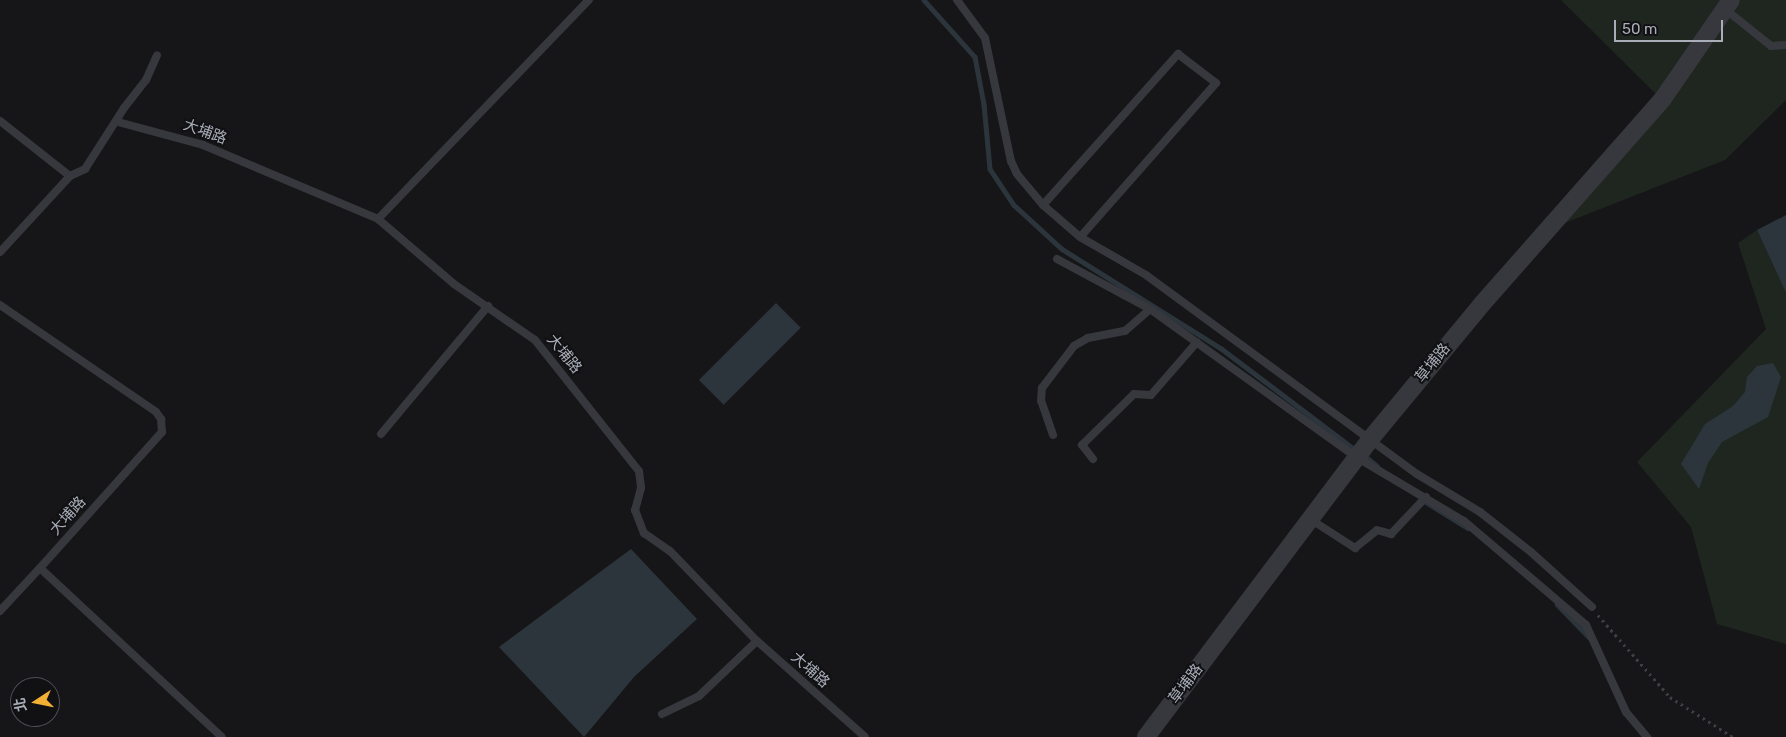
<!DOCTYPE html>
<meta charset="utf-8">
<style>
body{margin:0}
#map{position:relative;width:1786px;height:737px;overflow:hidden;background:#161618;font-family:Rubik,"Noto Sans TC",sans-serif}
div>[style]{position:absolute}
[style*='--x']{left:calc(var(--x)*1px);top:calc(var(--y)*1px);width:calc(var(--w)*1px);rotate:calc(var(--a)*1deg)}
.green>*{inset:0;background:#1e261f}
.water>*{inset:0;background:#2c353c;transform-origin:0 0}
.stream>*{height:4.5px;margin:-2.25px;padding:0 2.25px;transform-origin:2.25px;border-radius:2.25px;background:#2c353c}
.path>*{height:2.5px;margin-top:-1.25px;transform-origin:0;background:repeating-linear-gradient(90deg,#3d3f44 0 2.5px,transparent 0 6.5px)}
.service>*{height:8px;margin:-4px;padding:0 4px;transform-origin:4px;border-radius:4px;background:#37383d}
.tertiary>*{height:18px;margin:-9px;padding:0 9px;transform-origin:9px;border-radius:9px;background:#37383d}
span{translate:-50% -50%;white-space:nowrap;text-align:center;line-height:1.15;-webkit-text-stroke:4px #111113;paint-order:stroke}
.street-label{font-size:15px;color:#a8adb8}
.north{position:absolute;left:10px;top:677px;width:50px;height:50px;box-sizing:border-box;background:#111113;border:1px solid #4d4f55;border-radius:50%;rotate:259deg;font-size:14px;font-weight:700;line-height:20px;text-align:center;color:#a8adb8}
.north::after{content:'';display:block;margin:auto;width:18px;height:22px;background:#f2b134;clip-path:polygon(50% 0,100% 100%,50% 72%,0 100%)}
.scale{position:absolute;left:1614px;top:20px;width:109px;height:22px;box-sizing:border-box;border:2px solid #a8adb8;border-top:0;padding-left:6px;font-size:15px;line-height:18px;white-space:nowrap;color:#a8adb8;-webkit-text-stroke:4px #111113;paint-order:stroke}
</style>
<div id="map">
<div class="green">
<div style="clip-path:polygon(1561px 0,1786px 0,1786px 100px,1725px 160px,1547px 230px,1662px 100px)"></div>
<div style="clip-path:polygon(1757px 230px,1786px 293px,1786px 644px,1717px 624px,1691px 527px,1637px 462px,1766px 329px,1738px 243px)"></div>
</div>
<div class="water">
<div style="clip-path:polygon(1786px 215px,1786px 293px,1757px 230px)"></div>
<div style="left:776px;top:303px;width:35px;height:109px;rotate:45deg"></div>
<div style="clip-path:polygon(1773px 363px,1781px 377px,1768px 417px,1722px 442px,1708px 463px,1699px 489px,1681px 464px,1705px 424px,1733px 406px,1745px 392px,1747px 377px,1757px 366px)"></div>
<div style="clip-path:polygon(631px 549px,697px 619px,634px 677px,584px 737px,499px 647px)"></div>
</div>
<div class="stream">
<div style="--x:924;--y:0;--w:76;--a:48.2"></div>
<div style="--x:975;--y:57;--w:48;--a:79.2"></div>
<div style="--x:984;--y:104;--w:65;--a:84.7"></div>
<div style="--x:990;--y:169;--w:43;--a:56.3"></div>
<div style="--x:1014;--y:205;--w:65;--a:42.5"></div>
<div style="--x:1062;--y:249;--w:189;--a:32"></div>
<div style="--x:1222;--y:349;--w:169;--a:37.1"></div>
<div style="--x:1364;--y:455;--w:17;--a:40"></div>
<div style="--x:1426;--y:502;--w:49;--a:31.8"></div>
<div style="--x:1557;--y:604;--w:47;--a:45.9"></div>
</div>
<div class="path">
<div style="--x:1598;--y:615;--w:109;--a:48.7"></div>
<div style="--x:1670;--y:697;--w:75;--a:32.4"></div>
</div>
<div class="service">
<div style="--x:957;--y:0;--w:47;--a:53.6"></div>
<div style="--x:985;--y:38;--w:126;--a:78.1"></div>
<div style="--x:1011;--y:161;--w:14;--a:65"></div>
<div style="--x:1017;--y:174;--w:40;--a:50"></div>
<div style="--x:1043;--y:205;--w:49;--a:40.9"></div>
<div style="--x:1080;--y:237;--w:76;--a:29.9"></div>
<div style="--x:1146;--y:275;--w:336;--a:36.3"></div>
<div style="--x:1417;--y:474;--w:74;--a:31.1"></div>
<div style="--x:1480;--y:512;--w:65;--a:38.1"></div>
<div style="--x:1531;--y:552;--w:82;--a:42"></div>
<div style="--x:1725;--y:9;--w:59;--a:38.8"></div>
<div style="--x:1771;--y:46;--w:15;--a:-4"></div>
<div style="--x:0;--y:121;--w:89;--a:38.2"></div>
<div style="--x:70;--y:176;--w:103;--a:132.6"></div>
<div style="--x:118;--y:122;--w:88;--a:15.1"></div>
<div style="--x:203;--y:145;--w:190;--a:22.9"></div>
<div style="--x:378;--y:219;--w:100;--a:40.5"></div>
<div style="--x:454;--y:284;--w:98;--a:34.7"></div>
<div style="--x:535;--y:340;--w:167;--a:51.6"></div>
<div style="--x:639;--y:471;--w:17;--a:83"></div>
<div style="--x:641;--y:488;--w:23;--a:105"></div>
<div style="--x:635;--y:510;--w:25;--a:69"></div>
<div style="--x:644;--y:533;--w:32;--a:35"></div>
<div style="--x:670;--y:551;--w:125;--a:46"></div>
<div style="--x:757;--y:641;--w:144;--a:41.6"></div>
<div style="--x:70;--y:176;--w:17;--a:-25"></div>
<div style="--x:85;--y:169;--w:72;--a:-57.4"></div>
<div style="--x:124;--y:108;--w:36;--a:-52"></div>
<div style="--x:146;--y:80;--w:27;--a:-66"></div>
<div style="--x:1043;--y:205;--w:203;--a:-48.2"></div>
<div style="--x:1178;--y:54;--w:48;--a:37.3"></div>
<div style="--x:1216;--y:83;--w:205;--a:131.4"></div>
<div style="--x:378;--y:219;--w:304;--a:-46.1"></div>
<div style="--x:1057;--y:259;--w:106;--a:28.3"></div>
<div style="--x:1150;--y:309;--w:254;--a:35.7"></div>
<div style="--x:1356;--y:457;--w:126;--a:30.7"></div>
<div style="--x:1464;--y:521;--w:160;--a:40.4"></div>
<div style="--x:1586;--y:625;--w:96;--a:65.3"></div>
<div style="--x:1626;--y:712;--w:33;--a:50"></div>
<div style="--x:0;--y:305;--w:189;--a:34.4"></div>
<div style="--x:156;--y:412;--w:9;--a:54"></div>
<div style="--x:161;--y:419;--w:13;--a:86"></div>
<div style="--x:162;--y:432;--w:183;--a:131.9"></div>
<div style="--x:40;--y:568;--w:248;--a:42.9"></div>
<div style="--x:381;--y:434;--w:167;--a:-50.1"></div>
<div style="--x:1053;--y:435;--w:36;--a:-109"></div>
<div style="--x:1041;--y:401;--w:13;--a:-86"></div>
<div style="--x:1042;--y:388;--w:53;--a:-52.7"></div>
<div style="--x:1074;--y:346;--w:16;--a:-30"></div>
<div style="--x:1088;--y:338;--w:38;--a:-11"></div>
<div style="--x:1125;--y:331;--w:33;--a:-41"></div>
<div style="--x:1093;--y:459;--w:18;--a:-128"></div>
<div style="--x:1082;--y:445;--w:73;--a:-44.4"></div>
<div style="--x:1134;--y:394;--w:17;--a:3"></div>
<div style="--x:1151;--y:395;--w:70;--a:-49"></div>
<div style="--x:1310;--y:519;--w:54;--a:32.8"></div>
<div style="--x:1355;--y:548;--w:28;--a:-39"></div>
<div style="--x:1377;--y:530;--w:15;--a:16"></div>
<div style="--x:1391;--y:534;--w:51;--a:-46.6"></div>
<div style="--x:0;--y:611;--w:59;--a:-47.1"></div>
<div style="--x:662;--y:714;--w:41;--a:-25.9"></div>
<div style="--x:699;--y:696;--w:80;--a:-43.5"></div>
</div>
<div class="tertiary">
<div style="--x:1146;--y:737;--w:376;--a:-53"></div>
<div style="--x:1372;--y:437;--w:173;--a:-50.4"></div>
<div style="--x:1482;--y:304;--w:272;--a:-48.6"></div>
<div style="--x:1662;--y:100;--w:121;--a:-55.4"></div>
</div>
<div class="street-label">
<span style="left:205px;top:132px;rotate:20deg">大埔路</span>
<span style="left:564px;top:354px;rotate:51deg">大埔路</span>
<span style="left:1433px;top:363px;rotate:-51deg">草埔路</span>
<span style="left:68px;top:516px;rotate:-48deg">大埔路</span>
<span style="left:810px;top:670px;rotate:42deg">大埔路</span>
<span style="left:1186px;top:684px;rotate:-53deg">草埔路</span>
</div>
<div class="north">北</div>
<div class="scale">50 m</div>
</div>
